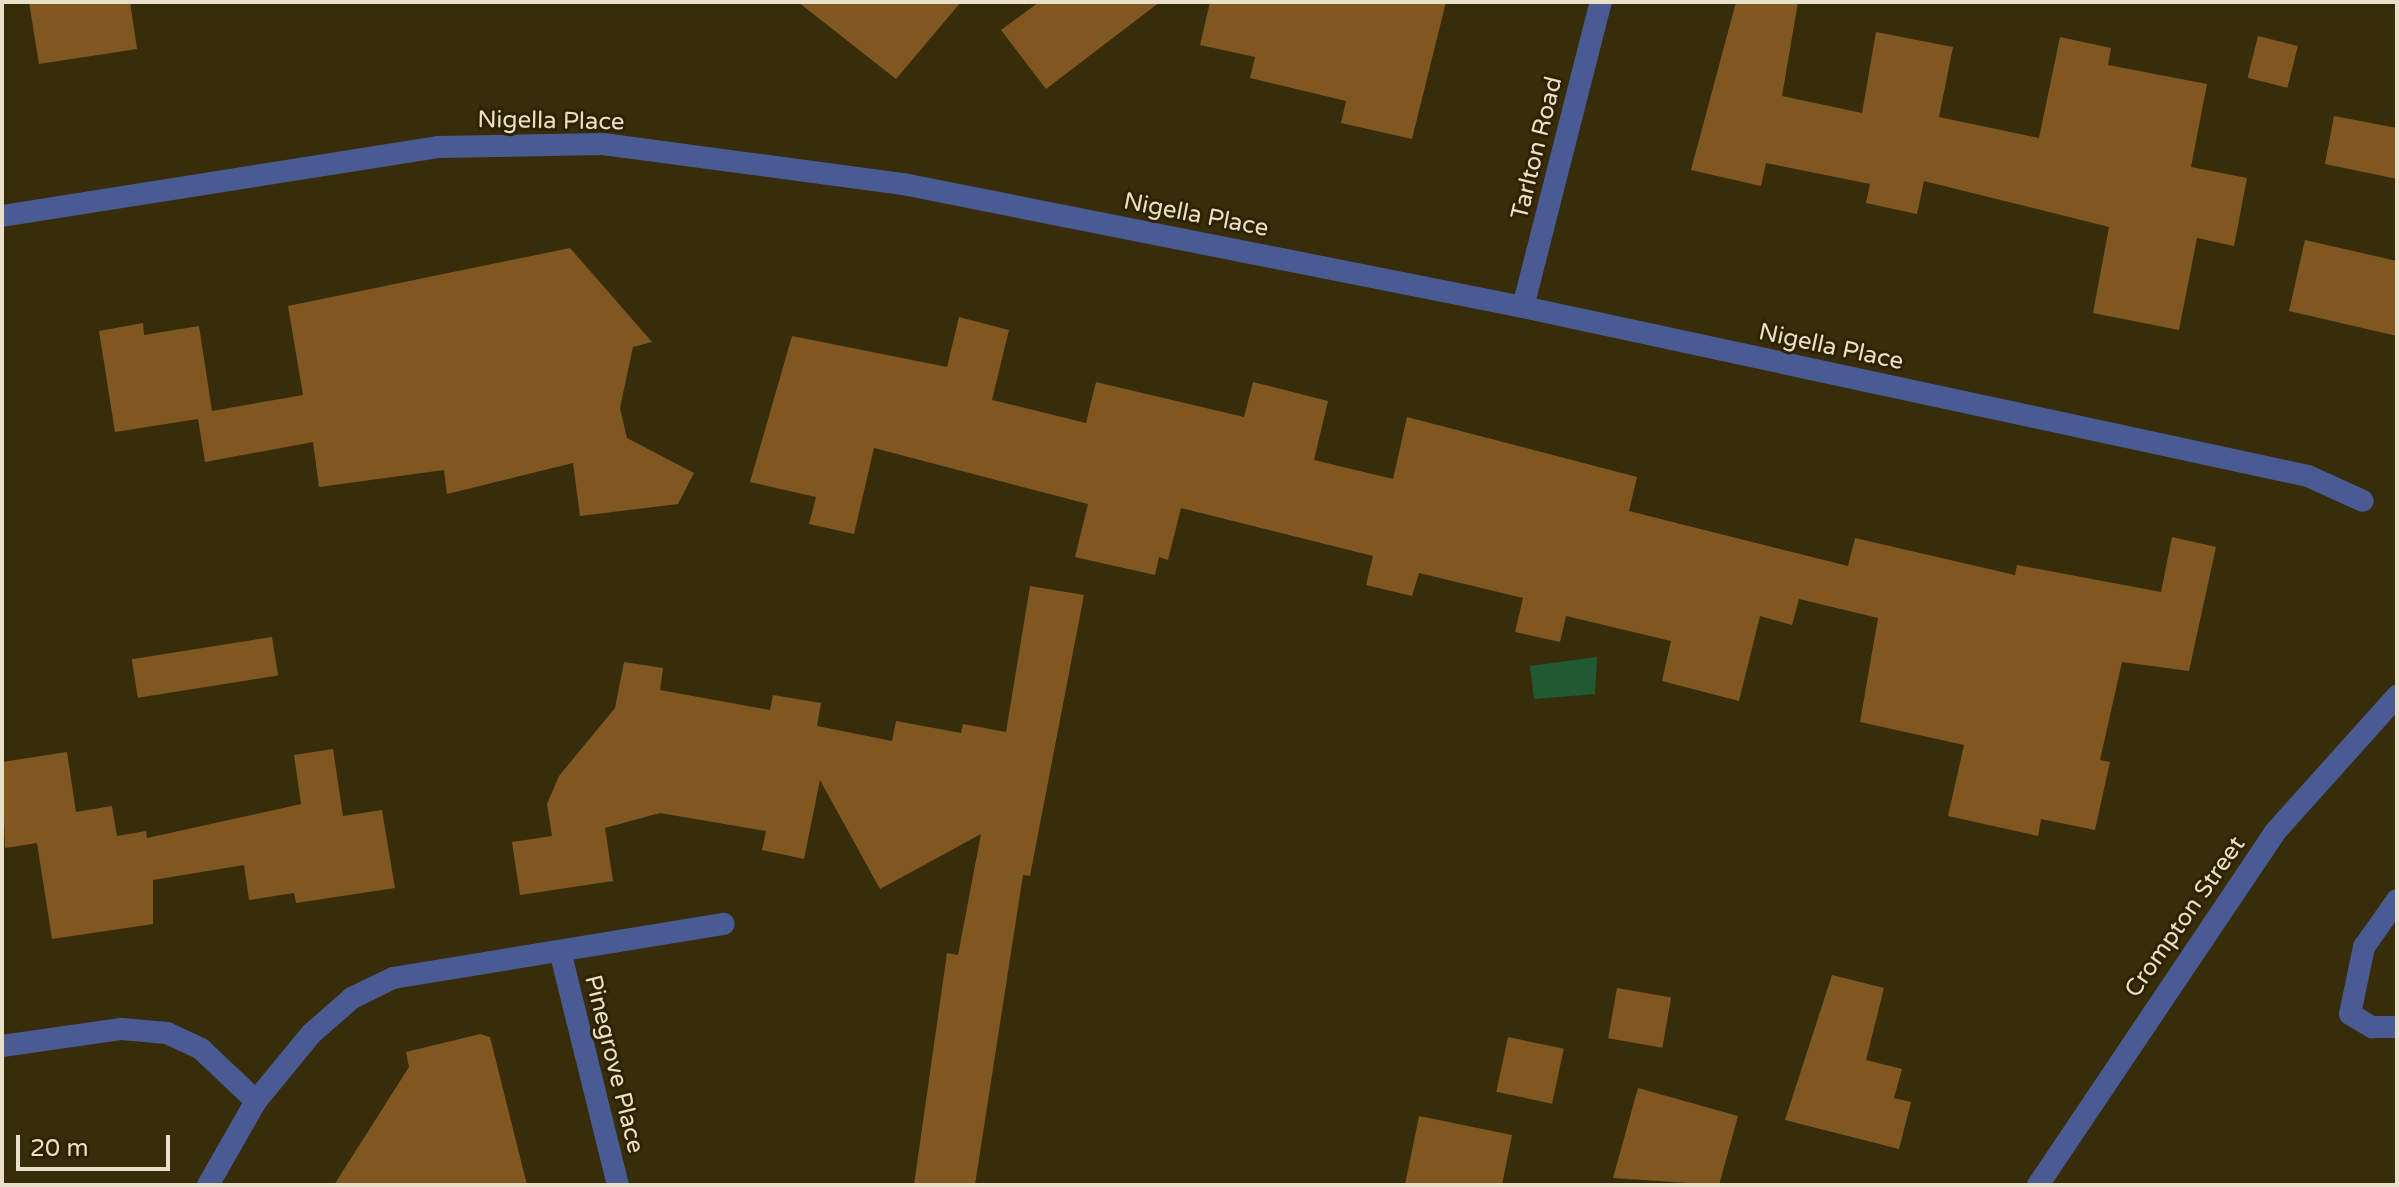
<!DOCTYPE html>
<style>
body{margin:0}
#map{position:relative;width:2399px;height:1187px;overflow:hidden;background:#382d0a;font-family:"Varela Round",sans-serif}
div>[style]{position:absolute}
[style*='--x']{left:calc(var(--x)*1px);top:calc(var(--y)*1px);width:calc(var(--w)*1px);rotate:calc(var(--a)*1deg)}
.water>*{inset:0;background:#215a32}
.building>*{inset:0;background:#805720;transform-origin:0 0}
.service>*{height:22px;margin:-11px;padding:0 11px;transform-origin:11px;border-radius:11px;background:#4a5b94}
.minor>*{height:22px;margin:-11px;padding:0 11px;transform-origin:11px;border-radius:11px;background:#4a5b94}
.tertiary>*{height:22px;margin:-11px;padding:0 11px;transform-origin:11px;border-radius:11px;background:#4a5b94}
span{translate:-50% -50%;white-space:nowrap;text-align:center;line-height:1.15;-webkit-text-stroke:6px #2e2301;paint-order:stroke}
.street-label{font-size:24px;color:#e8e0c8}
.frame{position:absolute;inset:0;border:4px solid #e8e0c8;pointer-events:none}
.scale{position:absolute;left:16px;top:1135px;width:154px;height:36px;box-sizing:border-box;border:4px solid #e8e0c8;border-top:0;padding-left:10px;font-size:24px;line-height:28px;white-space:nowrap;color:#e8e0c8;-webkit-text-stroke:6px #2e2301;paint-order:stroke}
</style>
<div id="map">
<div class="water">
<div style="clip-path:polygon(1597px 657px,1595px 694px,1534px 699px,1530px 666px)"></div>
</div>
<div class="building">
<div style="clip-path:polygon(29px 2px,130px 2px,137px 49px,39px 64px)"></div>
<div style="clip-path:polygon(798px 2px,961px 2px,896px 79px)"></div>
<div style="clip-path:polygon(1039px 2px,1160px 2px,1046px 89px,1001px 30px)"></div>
<div style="clip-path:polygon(1210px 2px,1446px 2px,1412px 139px,1341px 123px,1346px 101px,1250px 78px,1255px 57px,1200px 45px)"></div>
<div style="clip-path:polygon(1736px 2px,1798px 2px,1782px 96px,1862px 113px,1876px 32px,1953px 47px,1939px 117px,2039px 138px,2060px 37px,2111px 48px,2108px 65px,2207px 84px,2191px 167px,2247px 178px,2234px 246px,2197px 238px,2179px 330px,2093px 313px,2109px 227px,1924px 181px,1917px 214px,1866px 203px,1870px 184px,1766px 163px,1761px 186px,1691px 170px)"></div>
<div style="left:2258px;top:36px;width:41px;height:43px;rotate:14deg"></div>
<div style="clip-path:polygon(2334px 116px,2397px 128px,2397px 179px,2325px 164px)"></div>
<div style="clip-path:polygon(2305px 240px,2397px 261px,2397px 336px,2289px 311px)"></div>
<div style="clip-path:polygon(570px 248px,652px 342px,633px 347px,620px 408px,627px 438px,694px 473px,678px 504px,580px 516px,573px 463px,447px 494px,444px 470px,319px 487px,313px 442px,205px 462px,198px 419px,115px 432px,99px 331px,143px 323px,144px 335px,199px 326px,212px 411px,303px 395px,288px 306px)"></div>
<div style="clip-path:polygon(959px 317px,1009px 330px,992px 400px,1086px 423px,1096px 382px,1244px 417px,1253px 382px,1328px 401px,1314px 460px,1393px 479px,1407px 417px,1637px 477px,1629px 511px,1848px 566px,1855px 538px,2015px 575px,2017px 565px,2161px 592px,2172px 537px,2216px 547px,2189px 671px,2122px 662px,2100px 760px,2110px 762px,2095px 830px,2041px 819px,2038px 836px,1948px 816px,1964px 745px,1860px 722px,1878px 618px,1799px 599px,1792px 625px,1760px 616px,1739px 701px,1662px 681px,1671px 641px,1566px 616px,1560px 642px,1515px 632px,1523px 598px,1419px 573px,1412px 596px,1366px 585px,1373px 556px,1181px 508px,1168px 560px,1159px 557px,1155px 575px,1075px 557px,1088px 504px,874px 448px,854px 534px,809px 524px,816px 497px,750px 482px,792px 336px,947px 367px)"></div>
<div style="clip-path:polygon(1030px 586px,1084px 595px,1030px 876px,1023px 875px,975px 1185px,914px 1185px,947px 953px,958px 955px,981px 834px,880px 889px,820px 780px,804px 859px,762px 850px,766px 831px,660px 813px,605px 828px,613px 881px,520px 895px,512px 842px,552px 836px,547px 804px,559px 776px,615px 708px,624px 662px,663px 668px,660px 690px,770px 710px,773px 695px,821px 703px,817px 726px,892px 741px,896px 721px,961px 733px,963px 724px,1006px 732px)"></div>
<div style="left:272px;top:637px;width:39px;height:142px;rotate:81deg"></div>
<div style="clip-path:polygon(333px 749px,343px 816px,382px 810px,395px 888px,296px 903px,294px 893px,249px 900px,244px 865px,153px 880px,153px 924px,52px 939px,37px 843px,5px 848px,2px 762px,67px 752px,76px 812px,112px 806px,117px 836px,146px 831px,147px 838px,301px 804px,294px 755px)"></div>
<div style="clip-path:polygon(1832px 975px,1884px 988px,1866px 1060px,1902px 1069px,1894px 1098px,1911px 1102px,1899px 1149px,1785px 1120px)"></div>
<div style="left:1617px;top:988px;width:55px;height:51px;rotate:10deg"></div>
<div style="clip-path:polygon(480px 1034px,490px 1037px,527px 1185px,334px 1185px,409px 1067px,406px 1052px)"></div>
<div style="left:1508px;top:1037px;width:57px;height:56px;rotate:12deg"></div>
<div style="clip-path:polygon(1638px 1088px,1738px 1116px,1719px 1185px,1613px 1178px)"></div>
<div style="clip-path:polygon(1419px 1116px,1512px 1135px,1502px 1185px,1405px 1185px)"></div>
</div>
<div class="service">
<div style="--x:2397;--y:900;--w:57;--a:125.1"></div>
<div style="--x:2364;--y:947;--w:68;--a:101.8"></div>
<div style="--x:2350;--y:1014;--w:26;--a:31"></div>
<div style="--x:2372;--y:1027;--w:25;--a:0"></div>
</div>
<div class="minor">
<div style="--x:2;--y:216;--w:441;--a:-9"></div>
<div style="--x:438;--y:147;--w:165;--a:-1"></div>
<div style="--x:603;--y:144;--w:303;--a:7.6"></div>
<div style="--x:903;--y:184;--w:632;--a:11.22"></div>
<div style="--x:1523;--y:307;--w:803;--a:12.15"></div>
<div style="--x:2308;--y:476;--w:60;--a:24.4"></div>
<div style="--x:1523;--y:307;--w:315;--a:-75.7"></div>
<div style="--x:561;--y:955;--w:237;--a:76.1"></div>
<div style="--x:2;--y:1046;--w:121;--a:-8.1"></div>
<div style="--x:122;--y:1029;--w:45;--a:5.1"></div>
<div style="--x:167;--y:1033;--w:38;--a:25"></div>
<div style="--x:201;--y:1049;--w:76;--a:43.4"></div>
<div style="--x:256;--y:1101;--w:97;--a:119.7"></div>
<div style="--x:256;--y:1101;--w:87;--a:-50.6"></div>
<div style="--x:311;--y:1034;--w:55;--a:-41.3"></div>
<div style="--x:352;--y:998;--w:46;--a:-26"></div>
<div style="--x:393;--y:978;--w:335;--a:-9.3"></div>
</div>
<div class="tertiary">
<div style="--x:2038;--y:1185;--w:425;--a:-56.1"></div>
<div style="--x:2275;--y:832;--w:183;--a:-48.1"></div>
</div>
<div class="street-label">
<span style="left:551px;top:121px;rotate:1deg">Nigella Place</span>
<span style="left:1537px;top:148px;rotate:-76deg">Tarlton Road</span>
<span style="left:1196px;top:215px;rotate:11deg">Nigella Place</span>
<span style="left:1831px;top:347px;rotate:12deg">Nigella Place</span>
<span style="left:2185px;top:917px;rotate:-55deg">Crompton Street</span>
<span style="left:614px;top:1064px;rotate:76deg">Pinegrove Place</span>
</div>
<div class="frame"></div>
<div class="scale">20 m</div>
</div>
